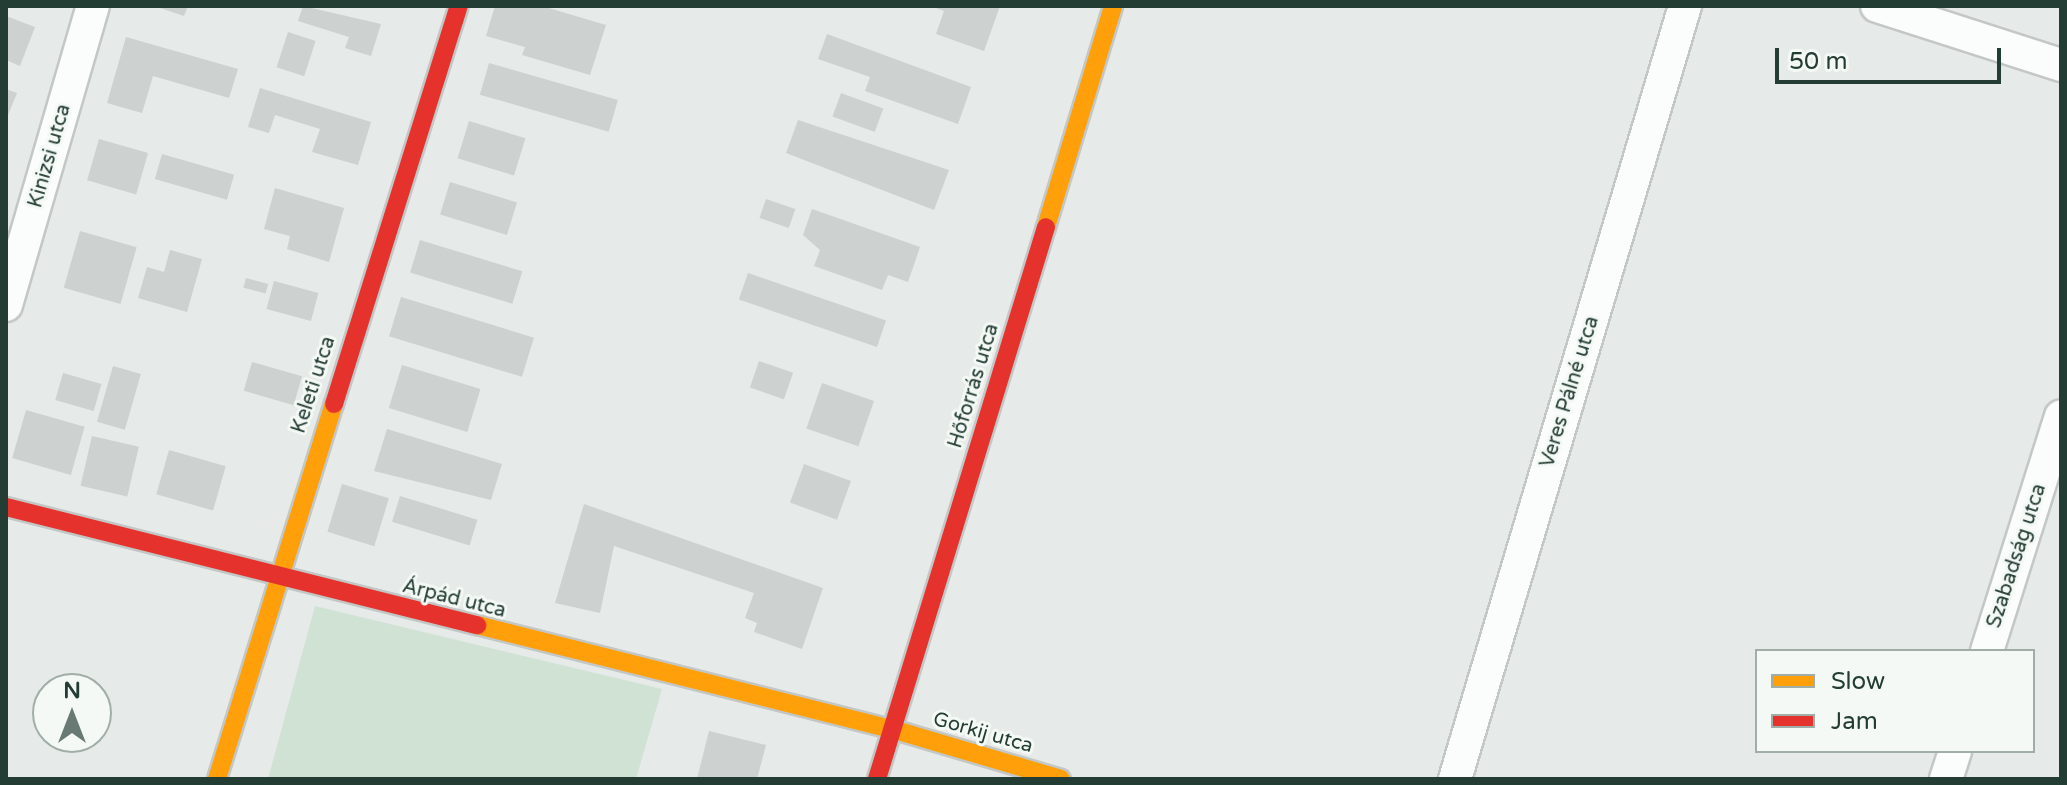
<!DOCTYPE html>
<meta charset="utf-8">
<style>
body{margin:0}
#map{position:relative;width:2067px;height:785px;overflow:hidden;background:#e6eae8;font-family:"Varela Round",sans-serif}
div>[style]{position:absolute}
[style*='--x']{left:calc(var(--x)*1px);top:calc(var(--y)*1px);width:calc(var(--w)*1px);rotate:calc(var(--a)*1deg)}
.green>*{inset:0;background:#d0e2d4}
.building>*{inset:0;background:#cdd1cf;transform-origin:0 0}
.roads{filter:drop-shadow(2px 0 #c3c7c5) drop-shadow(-2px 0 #c3c7c5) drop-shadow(0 2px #c3c7c5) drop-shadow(0 -2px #c3c7c5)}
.street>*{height:32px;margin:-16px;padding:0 16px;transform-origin:16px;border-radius:16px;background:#fbfcfc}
.slow>*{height:18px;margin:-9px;padding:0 9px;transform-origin:9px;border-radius:9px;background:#ff9f0a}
.jam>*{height:18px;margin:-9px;padding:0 9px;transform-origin:9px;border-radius:9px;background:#e5322d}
span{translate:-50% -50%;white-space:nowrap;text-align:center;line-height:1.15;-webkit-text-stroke:6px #f4f9f6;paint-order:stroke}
.street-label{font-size:20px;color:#243d34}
.frame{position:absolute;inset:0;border:8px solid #243d34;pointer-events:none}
.legend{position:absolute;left:1755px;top:649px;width:280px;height:104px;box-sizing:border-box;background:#f4f9f6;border:2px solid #a1aea8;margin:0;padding:10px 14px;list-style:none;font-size:24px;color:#243d34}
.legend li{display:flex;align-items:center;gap:16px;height:40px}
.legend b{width:40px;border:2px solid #a1aea8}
.north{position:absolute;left:32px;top:673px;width:80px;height:80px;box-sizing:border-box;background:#f4f9f6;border:2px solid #a1aea8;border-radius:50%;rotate:0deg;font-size:22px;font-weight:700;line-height:32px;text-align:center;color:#243d34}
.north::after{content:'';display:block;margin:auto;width:28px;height:36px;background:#687a73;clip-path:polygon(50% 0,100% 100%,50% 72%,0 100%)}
.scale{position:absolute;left:1775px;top:48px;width:226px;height:36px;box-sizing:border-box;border:4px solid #243d34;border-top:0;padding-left:10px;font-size:24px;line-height:28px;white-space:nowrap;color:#243d34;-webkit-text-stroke:6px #f4f9f6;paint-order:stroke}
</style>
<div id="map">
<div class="green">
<div style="clip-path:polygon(315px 606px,662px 689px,636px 779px,268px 779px)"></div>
</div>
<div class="building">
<div style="clip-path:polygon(154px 6px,188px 6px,184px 16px)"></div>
<div style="clip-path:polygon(303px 6px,381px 24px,371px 56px,345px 48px,349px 37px,298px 21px)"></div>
<div style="clip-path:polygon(495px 6px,542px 6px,606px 25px,590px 75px,522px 55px,525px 47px,486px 36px)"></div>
<div style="clip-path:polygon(930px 6px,1000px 6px,984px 51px,936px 34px,944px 11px)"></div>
<div style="clip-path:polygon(6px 16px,35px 27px,20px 66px,6px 60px)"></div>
<div style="left:288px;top:32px;width:29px;height:37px;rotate:18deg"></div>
<div style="clip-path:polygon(827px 34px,971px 87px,958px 124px,865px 91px,870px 77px,818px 59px)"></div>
<div style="clip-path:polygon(126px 37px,238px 69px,229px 98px,153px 76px,142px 113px,107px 103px)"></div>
<div style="left:489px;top:63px;width:134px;height:33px;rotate:16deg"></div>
<div style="clip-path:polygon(260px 88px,371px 122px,358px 165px,312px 152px,320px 129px,275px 115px,269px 133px,248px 127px)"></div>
<div style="clip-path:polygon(6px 89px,17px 93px,6px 120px)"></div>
<div style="left:841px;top:93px;width:45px;height:25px;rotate:20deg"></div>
<div style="clip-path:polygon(798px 120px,949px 170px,934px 210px,786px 153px)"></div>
<div style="left:469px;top:121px;width:59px;height:39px;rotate:17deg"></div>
<div style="left:99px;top:139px;width:51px;height:43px;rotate:16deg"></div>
<div style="left:162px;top:154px;width:75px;height:26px;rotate:16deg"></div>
<div style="left:450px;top:182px;width:70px;height:34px;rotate:17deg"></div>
<div style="clip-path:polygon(275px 188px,344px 208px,329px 262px,287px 249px,290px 236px,264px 229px)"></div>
<div style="left:766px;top:199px;width:31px;height:20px;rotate:19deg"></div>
<div style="clip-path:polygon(812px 209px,920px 247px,908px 282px,888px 275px,882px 290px,814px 266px,820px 250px,803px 235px)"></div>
<div style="left:80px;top:231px;width:59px;height:59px;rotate:16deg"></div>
<div style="left:420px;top:240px;width:107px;height:34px;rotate:17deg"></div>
<div style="clip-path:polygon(170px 250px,202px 259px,187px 312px,138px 298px,147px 267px,164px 272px)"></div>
<div style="left:748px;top:273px;width:146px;height:28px;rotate:19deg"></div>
<div style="left:246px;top:278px;width:23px;height:10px;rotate:15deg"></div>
<div style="left:274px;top:281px;width:46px;height:29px;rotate:15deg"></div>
<div style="left:401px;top:297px;width:139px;height:41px;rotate:17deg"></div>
<div style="left:759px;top:361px;width:36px;height:28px;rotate:19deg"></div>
<div style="left:252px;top:362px;width:52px;height:30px;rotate:16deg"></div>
<div style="left:402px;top:365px;width:82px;height:45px;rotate:17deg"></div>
<div style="left:113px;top:366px;width:29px;height:58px;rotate:16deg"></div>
<div style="left:63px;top:373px;width:40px;height:28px;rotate:16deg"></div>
<div style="left:822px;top:383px;width:55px;height:48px;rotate:19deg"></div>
<div style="left:26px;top:410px;width:61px;height:50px;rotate:16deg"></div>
<div style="clip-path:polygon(387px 429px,502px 464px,491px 500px,374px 471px)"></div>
<div style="left:92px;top:436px;width:48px;height:51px;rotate:13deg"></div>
<div style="left:169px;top:450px;width:59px;height:46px;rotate:16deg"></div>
<div style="left:804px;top:464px;width:50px;height:41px;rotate:20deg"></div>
<div style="left:342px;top:484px;width:49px;height:50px;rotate:17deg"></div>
<div style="left:400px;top:496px;width:81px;height:27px;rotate:17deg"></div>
<div style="clip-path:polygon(584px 504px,823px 588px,802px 649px,754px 632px,757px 623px,745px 618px,754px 593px,614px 546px,600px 613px,555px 603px)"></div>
<div style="clip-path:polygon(709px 731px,766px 745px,757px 779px,697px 779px)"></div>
</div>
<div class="roads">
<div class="street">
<div style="--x:1877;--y:6;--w:193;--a:17.8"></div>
<div style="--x:6;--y:305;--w:311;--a:-73.8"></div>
<div style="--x:1987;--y:651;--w:246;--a:-72.5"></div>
<div style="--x:1455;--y:779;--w:806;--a:-73.43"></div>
<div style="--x:1946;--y:779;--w:29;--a:-72"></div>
</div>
<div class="slow">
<div style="--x:1046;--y:227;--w:231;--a:-73.1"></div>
<div style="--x:477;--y:625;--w:428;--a:14.1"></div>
<div style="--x:892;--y:729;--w:176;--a:16.5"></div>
<div style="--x:217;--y:779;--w:393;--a:-72.7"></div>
</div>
<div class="jam">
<div style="--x:334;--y:404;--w:417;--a:-72.6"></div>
<div style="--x:6;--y:507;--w:486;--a:14.1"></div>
<div style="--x:877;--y:779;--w:577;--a:-72.98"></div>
</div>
</div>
<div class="street-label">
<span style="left:50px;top:156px;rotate:-74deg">Kinizsi utca</span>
<span style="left:314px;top:385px;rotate:-72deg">Keleti utca</span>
<span style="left:974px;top:386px;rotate:-73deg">Hőforrás utca</span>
<span style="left:1570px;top:392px;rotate:-73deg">Veres Pálné utca</span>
<span style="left:2017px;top:556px;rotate:-72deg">Szabadság utca</span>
<span style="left:454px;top:599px;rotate:14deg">Árpád utca</span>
<span style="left:983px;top:733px;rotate:16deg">Gorkij utca</span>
</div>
<div class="frame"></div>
<ul class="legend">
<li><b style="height:10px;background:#ff9f0a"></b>Slow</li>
<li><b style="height:10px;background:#e5322d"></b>Jam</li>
</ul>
<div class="north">N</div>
<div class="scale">50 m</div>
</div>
